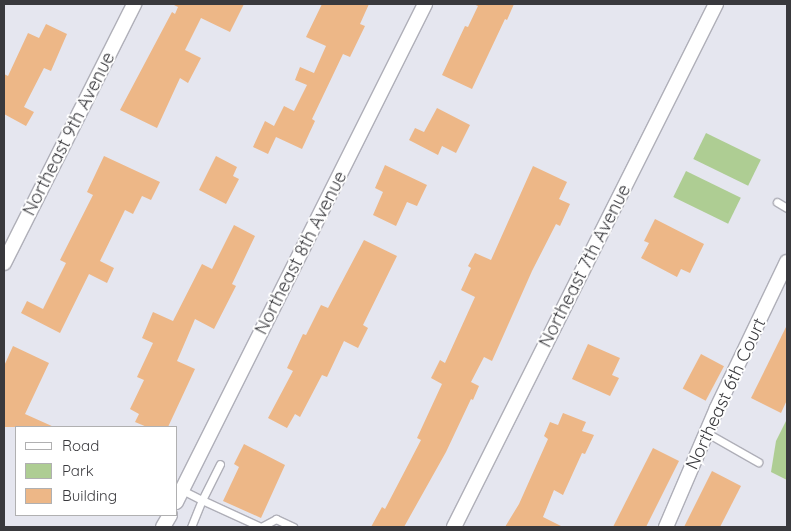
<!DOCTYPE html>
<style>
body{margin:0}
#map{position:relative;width:791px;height:531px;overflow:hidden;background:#e5e6ef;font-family:Quicksand,sans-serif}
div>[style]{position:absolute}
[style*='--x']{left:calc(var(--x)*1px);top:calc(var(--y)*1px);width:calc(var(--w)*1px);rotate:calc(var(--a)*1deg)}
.green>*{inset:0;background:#aecd93;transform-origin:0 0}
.building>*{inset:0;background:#edb787;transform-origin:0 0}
.roads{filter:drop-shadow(1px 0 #afafb8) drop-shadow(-1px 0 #afafb8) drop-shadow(0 1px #afafb8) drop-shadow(0 -1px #afafb8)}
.service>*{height:7px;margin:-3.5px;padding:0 3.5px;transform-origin:3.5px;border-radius:3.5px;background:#fff}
.minor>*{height:14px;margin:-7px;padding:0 7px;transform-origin:7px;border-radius:7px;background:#fff}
span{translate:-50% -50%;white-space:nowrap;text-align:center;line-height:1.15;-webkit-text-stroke:4px #fff;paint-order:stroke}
.street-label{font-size:18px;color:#39393d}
.frame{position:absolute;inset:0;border:5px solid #39393d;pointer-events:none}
.legend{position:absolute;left:15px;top:426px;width:162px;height:90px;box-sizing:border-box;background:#fff;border:1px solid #b0b0b1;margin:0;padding:6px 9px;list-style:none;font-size:15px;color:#39393d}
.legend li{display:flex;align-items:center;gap:10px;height:25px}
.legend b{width:25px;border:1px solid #b0b0b1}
</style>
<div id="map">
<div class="green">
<div style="left:706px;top:133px;width:61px;height:29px;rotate:26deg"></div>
<div style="left:686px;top:171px;width:61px;height:29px;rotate:26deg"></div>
<div style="clip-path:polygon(787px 419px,787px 480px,771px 472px,776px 441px)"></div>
</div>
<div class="building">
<div style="clip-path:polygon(172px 4px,244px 4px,230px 32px,201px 18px,185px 50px,201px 58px,188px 83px,180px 78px,157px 128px,120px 110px,172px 12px,175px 14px,178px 7px)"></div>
<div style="clip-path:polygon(322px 4px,369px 4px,360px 24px,365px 26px,350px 57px,343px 54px,312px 119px,315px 121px,302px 149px,276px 137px,268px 154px,253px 147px,265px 121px,274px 126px,284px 106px,294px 111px,307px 85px,295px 80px,300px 67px,314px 73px,326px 46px,306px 37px)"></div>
<div style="clip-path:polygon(473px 4px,514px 4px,507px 20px,505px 19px,472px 89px,442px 75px,465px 26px,468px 27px,478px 6px)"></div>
<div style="clip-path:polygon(46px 24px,67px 34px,51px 71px,44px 68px,24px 107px,34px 112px,26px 126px,4px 114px,4px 74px,8px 76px,28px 33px,39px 38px)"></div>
<div style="clip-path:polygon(437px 108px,470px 125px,456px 153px,442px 146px,438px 155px,409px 140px,415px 128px,424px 132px)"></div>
<div style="clip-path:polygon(104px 156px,160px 182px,151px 200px,142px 196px,133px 214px,125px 210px,100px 261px,114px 268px,107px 283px,89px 274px,60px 333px,21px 313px,27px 301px,43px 309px,66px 263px,60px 260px,93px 195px,87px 192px)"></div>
<div style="clip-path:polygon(216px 156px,237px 167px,233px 176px,239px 179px,226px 204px,199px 190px)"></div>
<div style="clip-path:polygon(385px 165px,427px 185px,417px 206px,407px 202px,396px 226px,373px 215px,383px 192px,375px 188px)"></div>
<div style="clip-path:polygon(533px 166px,567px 182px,559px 199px,570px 204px,560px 226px,556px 224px,532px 271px,492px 361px,484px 357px,471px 382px,479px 386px,473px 400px,471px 399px,446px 452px,404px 527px,371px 527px,382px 507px,385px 509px,421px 440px,417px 438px,442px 384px,431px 378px,440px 360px,445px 363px,475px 297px,461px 290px,471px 268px,468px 266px,475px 253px,491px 260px)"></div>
<div style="clip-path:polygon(655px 219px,704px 244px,690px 273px,681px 269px,677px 277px,641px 258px,649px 243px,644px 241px)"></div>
<div style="clip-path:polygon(234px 225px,255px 236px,232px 284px,236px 286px,214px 329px,195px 319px,177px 361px,195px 369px,168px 427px,147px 427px,135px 422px,139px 414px,130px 409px,144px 380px,137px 377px,153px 343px,142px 338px,153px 312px,173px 321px,202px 264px,212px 269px)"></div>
<div style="clip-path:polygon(364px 240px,397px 256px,363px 325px,368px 328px,358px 348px,344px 341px,327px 377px,322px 375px,300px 417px,295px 414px,287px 428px,268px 418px,293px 371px,287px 368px,303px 334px,306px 335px,321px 305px,328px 308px)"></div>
<div style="clip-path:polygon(787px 325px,787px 400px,781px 413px,751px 398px)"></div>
<div style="clip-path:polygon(588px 344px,620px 358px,612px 375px,619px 378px,610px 396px,572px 379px)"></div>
<div style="clip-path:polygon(13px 346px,49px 363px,25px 414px,54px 427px,4px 427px,4px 366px)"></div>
<div style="left:701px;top:354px;width:26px;height:39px;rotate:28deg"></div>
<div style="clip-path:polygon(563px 413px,586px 422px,582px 431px,594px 435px,585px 454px,582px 453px,563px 495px,554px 490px,543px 517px,563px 527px,505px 527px,519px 504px,548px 439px,544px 436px,550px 422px,558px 425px)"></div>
<div style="clip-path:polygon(244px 444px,285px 465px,261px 518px,223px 501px,239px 467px,234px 464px)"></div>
<div style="clip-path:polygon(653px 448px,679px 461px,646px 527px,613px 527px)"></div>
<div style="clip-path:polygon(712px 471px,741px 486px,720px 527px,684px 527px)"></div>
</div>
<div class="roads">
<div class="service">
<div style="--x:777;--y:202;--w:12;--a:31"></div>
<div style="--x:707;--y:433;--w:59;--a:29.6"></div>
<div style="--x:182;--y:490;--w:22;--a:27"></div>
<div style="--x:202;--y:500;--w:40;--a:-63.4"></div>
<div style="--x:191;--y:527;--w:29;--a:-68"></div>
<div style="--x:202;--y:500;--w:65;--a:24.6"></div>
<div style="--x:261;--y:527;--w:17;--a:-28"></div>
<div style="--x:276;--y:519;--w:19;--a:25"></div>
</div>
<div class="minor">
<div style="--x:4;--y:263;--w:290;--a:-63.3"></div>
<div style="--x:176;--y:502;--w:557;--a:-63.43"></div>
<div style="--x:163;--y:527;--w:14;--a:-60"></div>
<div style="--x:454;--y:527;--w:585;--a:-63.39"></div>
<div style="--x:666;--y:527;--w:129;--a:-66.8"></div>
<div style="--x:717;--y:408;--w:162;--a:-64.4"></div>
</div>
</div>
<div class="street-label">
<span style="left:69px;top:134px;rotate:-63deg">Northeast 9th Avenue</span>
<span style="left:301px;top:253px;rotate:-63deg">Northeast 8th Avenue</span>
<span style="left:585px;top:266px;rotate:-63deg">Northeast 7th Avenue</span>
<span style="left:726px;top:394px;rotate:-65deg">Northeast 6th Court</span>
</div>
<div class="frame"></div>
<ul class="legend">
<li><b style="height:6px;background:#fff"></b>Road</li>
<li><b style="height:14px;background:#aecd93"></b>Park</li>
<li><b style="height:14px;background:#edb787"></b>Building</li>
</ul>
</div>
